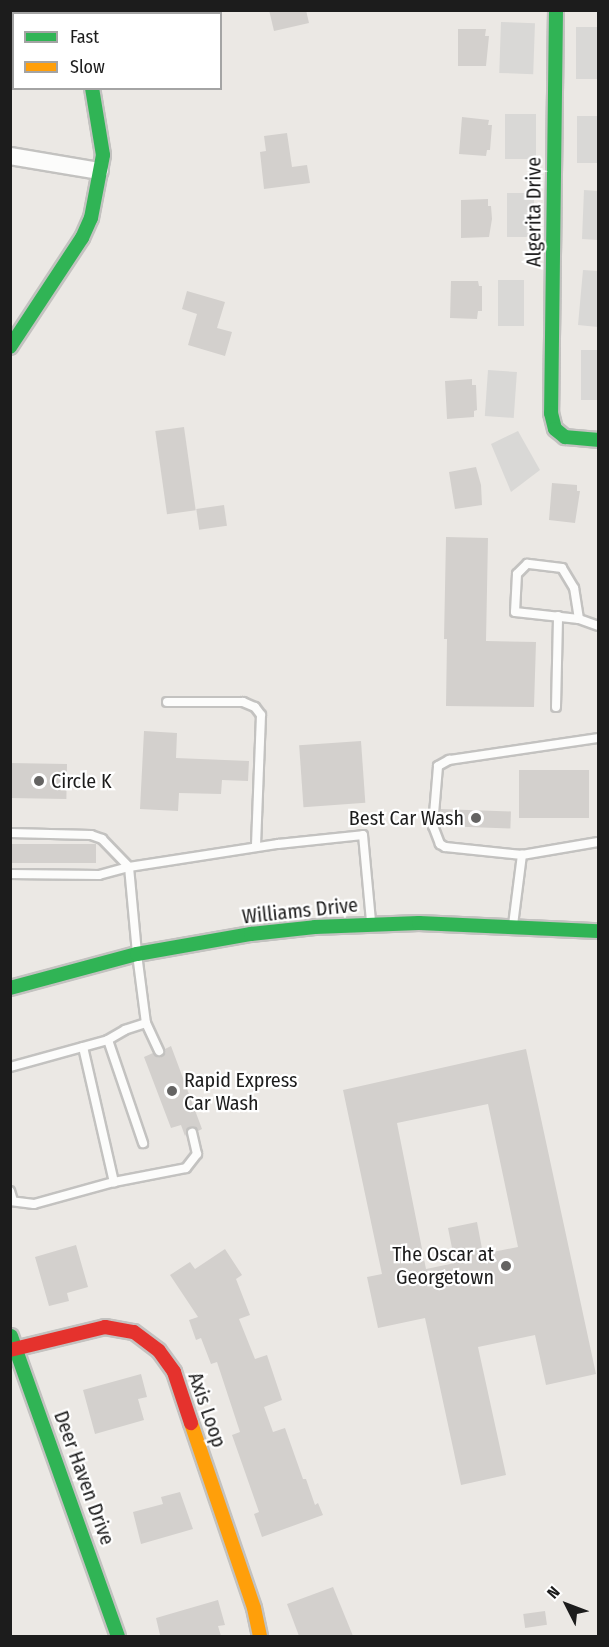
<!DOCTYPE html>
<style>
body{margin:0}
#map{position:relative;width:609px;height:1647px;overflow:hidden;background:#ebe8e4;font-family:"Fira Sans Condensed",sans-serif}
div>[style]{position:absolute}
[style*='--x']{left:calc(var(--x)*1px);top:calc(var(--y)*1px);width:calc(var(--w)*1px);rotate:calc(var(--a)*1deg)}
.religious>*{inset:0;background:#d9d8d6;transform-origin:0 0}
.building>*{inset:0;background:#d3d0cd;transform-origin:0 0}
.roads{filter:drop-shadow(2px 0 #c3c2c0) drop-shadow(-2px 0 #c3c2c0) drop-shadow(0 2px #c3c2c0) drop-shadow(0 -2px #c3c2c0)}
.lane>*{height:8px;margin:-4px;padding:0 4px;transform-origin:4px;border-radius:4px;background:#fcfcfb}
.street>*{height:16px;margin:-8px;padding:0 8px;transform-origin:8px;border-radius:8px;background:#fcfcfb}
.fast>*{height:14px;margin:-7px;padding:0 7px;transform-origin:7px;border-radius:7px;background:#30b455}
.slow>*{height:14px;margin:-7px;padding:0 7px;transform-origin:7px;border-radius:7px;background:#ff9f0a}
.jam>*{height:14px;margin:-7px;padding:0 7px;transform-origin:7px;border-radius:7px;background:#e5322d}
.dots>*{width:16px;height:16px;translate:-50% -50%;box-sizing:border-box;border:3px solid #fff;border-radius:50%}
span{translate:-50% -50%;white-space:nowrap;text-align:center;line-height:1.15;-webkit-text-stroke:4.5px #fff;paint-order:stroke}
.street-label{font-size:20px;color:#1c1c1c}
.poi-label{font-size:20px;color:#1c1c1c}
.left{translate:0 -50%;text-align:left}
.right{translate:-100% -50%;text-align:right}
.frame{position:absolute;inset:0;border:12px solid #1c1c1c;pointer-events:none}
.legend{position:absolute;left:12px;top:12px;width:210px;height:78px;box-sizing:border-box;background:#fff;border:2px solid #a4a4a4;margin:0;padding:8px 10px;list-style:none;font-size:18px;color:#1c1c1c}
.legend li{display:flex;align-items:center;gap:12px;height:30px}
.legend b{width:30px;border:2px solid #a4a4a4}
.north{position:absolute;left:537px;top:1575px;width:60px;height:60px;-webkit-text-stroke:4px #fff;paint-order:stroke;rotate:312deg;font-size:16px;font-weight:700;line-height:24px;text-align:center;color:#1c1c1c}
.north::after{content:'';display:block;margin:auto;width:21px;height:27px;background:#1c1c1c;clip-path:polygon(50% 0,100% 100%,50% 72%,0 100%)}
</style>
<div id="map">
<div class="religious">
<div style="left:501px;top:22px;width:34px;height:51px;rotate:2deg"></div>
<div style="left:598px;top:27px;width:52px;height:22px;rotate:90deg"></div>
<div style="left:505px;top:114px;width:31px;height:45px"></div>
<div style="left:577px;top:116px;width:21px;height:47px"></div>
<div style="clip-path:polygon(584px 190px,598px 191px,598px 240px,582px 239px)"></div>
<div style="left:507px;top:193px;width:27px;height:44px"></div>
<div style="clip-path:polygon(583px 270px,598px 271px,598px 327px,578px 325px)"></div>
<div style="left:498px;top:280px;width:26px;height:46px"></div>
<div style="left:581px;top:350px;width:17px;height:50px"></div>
<div style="left:488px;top:370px;width:29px;height:46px;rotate:4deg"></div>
<div style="clip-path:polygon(518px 431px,540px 470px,511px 492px,491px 444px)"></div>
</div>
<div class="building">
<div style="clip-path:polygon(269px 10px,306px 10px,309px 23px,274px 31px)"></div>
<div style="clip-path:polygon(458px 29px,486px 29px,485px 36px,489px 36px,486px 66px,458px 66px)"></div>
<div style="clip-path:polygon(462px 117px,489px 120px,488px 125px,492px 125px,490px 150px,487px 150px,486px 156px,459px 154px)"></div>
<div style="clip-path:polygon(287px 133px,292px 167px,307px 165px,310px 183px,264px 189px,260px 152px,266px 151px,264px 136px)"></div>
<div style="clip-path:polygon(488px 199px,488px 206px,491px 206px,492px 219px,489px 237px,461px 238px,461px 200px)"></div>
<div style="clip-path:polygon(451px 281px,478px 281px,479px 286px,482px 286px,482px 311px,478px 311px,477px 319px,450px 318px)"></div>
<div style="clip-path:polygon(187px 291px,225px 302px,217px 328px,232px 332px,225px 356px,188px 345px,197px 314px,182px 309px)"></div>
<div style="clip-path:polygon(472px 379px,472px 385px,476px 385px,477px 410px,474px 411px,474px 417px,447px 419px,445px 381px)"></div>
<div style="left:184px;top:427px;width:84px;height:29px;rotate:82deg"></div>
<div style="clip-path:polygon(476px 467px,481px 485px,482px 505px,455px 509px,449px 472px)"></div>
<div style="clip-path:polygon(552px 483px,577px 485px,577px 491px,580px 491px,575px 523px,549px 520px)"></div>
<div style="left:224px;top:505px;width:21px;height:28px;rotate:82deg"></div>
<div style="clip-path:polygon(446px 537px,488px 538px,486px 641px,536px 642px,534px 707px,446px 706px,447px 639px,444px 639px)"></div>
<div style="clip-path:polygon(144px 731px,177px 733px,176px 758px,249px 761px,248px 781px,222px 780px,221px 794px,179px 793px,178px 811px,140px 809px)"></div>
<div style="left:361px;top:741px;width:62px;height:62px;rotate:86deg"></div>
<div style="left:10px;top:763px;width:57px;height:35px;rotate:1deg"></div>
<div style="left:519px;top:770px;width:70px;height:48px"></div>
<div style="left:441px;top:809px;width:70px;height:17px;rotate:2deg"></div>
<div style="left:10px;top:844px;width:86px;height:19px"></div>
<div style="clip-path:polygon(171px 1046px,202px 1129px,198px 1131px,190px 1127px,185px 1136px,181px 1125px,171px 1128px,144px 1057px,153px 1053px,161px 1057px,165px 1049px)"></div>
<div style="clip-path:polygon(evenodd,526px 1049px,596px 1374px,546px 1385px,535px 1335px,478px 1347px,506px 1475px,461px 1485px,425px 1318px,378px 1328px,367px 1277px,382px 1274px,343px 1090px,526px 1049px,488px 1104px,518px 1247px,483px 1254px,477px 1222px,448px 1228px,455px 1263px,426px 1269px,397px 1123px,488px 1104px)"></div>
<div style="clip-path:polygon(76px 1245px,88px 1287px,67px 1293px,69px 1301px,49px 1306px,35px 1257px)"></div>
<div style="clip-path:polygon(225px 1249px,242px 1275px,236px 1279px,250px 1315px,239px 1319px,255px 1359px,267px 1355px,282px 1400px,264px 1407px,273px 1432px,285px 1428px,303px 1479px,306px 1479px,315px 1505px,318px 1503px,323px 1515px,262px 1537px,254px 1514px,259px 1512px,232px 1435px,240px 1432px,217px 1362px,211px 1364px,201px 1338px,196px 1340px,189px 1320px,198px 1317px,170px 1275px,190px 1262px,195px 1269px)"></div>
<div style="clip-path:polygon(141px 1374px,147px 1397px,138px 1399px,144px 1420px,95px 1434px,83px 1390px)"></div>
<div style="clip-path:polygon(180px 1492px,193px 1529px,141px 1544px,133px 1512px,163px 1504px,161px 1497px)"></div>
<div style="clip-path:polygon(333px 1587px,353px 1636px,299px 1636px,287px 1604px)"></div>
<div style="clip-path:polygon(218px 1600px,225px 1625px,218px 1626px,221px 1636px,160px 1635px,156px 1618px)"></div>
<div style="left:545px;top:1611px;width:14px;height:22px;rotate:82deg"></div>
</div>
<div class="roads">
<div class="lane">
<div style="--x:579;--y:619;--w:31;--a:-99"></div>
<div style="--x:574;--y:588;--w:23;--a:-121"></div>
<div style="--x:562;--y:568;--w:35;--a:-173"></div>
<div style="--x:527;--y:564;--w:14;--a:135"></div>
<div style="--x:517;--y:574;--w:38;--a:93"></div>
<div style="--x:515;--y:612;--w:64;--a:6.2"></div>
<div style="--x:579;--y:619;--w:20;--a:20"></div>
<div style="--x:167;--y:702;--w:76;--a:0"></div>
<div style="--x:243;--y:702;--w:13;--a:23"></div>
<div style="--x:255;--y:707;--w:10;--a:53"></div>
<div style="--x:261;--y:715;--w:132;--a:92.2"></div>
<div style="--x:556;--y:707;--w:91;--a:-88.7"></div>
<div style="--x:10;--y:833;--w:81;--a:1.4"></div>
<div style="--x:91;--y:835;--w:12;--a:20"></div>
<div style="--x:102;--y:839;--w:39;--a:46"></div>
<div style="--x:129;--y:867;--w:87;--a:84.7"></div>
<div style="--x:137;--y:954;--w:70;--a:82.6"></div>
<div style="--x:146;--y:1023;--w:22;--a:162"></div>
<div style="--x:125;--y:1030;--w:20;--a:150"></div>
<div style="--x:108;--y:1040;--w:102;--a:164.6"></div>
<div style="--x:522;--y:855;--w:77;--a:-9.7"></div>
<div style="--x:10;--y:874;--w:89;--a:0.6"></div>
<div style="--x:99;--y:875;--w:31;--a:-15"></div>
<div style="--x:129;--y:867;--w:151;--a:-8.8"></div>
<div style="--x:278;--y:844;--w:85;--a:-6"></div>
<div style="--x:363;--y:835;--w:87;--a:84.7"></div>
<div style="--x:513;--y:925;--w:71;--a:-82.7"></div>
<div style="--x:522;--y:855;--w:77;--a:-174.1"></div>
<div style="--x:445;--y:847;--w:6;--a:-149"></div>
<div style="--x:440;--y:844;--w:19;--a:-111"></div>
<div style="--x:433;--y:826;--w:60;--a:-85.2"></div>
<div style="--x:438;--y:766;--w:13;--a:-29"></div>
<div style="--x:449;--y:760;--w:151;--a:-8.4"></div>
<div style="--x:146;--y:1023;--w:31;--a:65"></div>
<div style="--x:108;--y:1040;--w:109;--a:71.2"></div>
<div style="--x:83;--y:1047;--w:139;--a:77.1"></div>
<div style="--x:10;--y:1191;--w:10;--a:73"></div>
<div style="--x:10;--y:1201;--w:24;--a:7"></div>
<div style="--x:34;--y:1204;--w:83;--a:-15.4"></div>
<div style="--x:114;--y:1182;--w:73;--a:-11"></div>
<div style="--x:186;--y:1168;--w:18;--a:-52"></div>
<div style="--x:197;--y:1154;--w:22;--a:-103"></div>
</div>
<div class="street">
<div style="--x:10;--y:156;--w:91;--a:9.5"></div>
</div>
<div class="fast">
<div style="--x:71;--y:10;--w:4;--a:76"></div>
<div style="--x:556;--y:10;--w:403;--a:90.7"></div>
<div style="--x:551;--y:413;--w:16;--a:76"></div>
<div style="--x:555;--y:429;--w:13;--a:39"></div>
<div style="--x:565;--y:437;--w:33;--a:5"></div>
<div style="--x:10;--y:347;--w:131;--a:-56.6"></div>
<div style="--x:82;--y:238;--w:22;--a:-66"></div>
<div style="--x:91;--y:218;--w:64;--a:-79.2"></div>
<div style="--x:103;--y:155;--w:68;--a:-99.3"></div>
<div style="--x:10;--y:988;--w:131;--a:-15"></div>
<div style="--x:137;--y:954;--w:116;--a:-10"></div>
<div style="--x:251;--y:934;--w:64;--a:-6.2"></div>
<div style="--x:315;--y:927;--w:104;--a:-2.2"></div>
<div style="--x:419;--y:923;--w:179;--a:2.6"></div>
<div style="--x:11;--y:1336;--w:319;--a:70.4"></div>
</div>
<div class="slow">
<div style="--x:191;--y:1423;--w:195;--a:71.2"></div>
<div style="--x:254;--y:1608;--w:29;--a:78"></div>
</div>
<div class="jam">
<div style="--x:10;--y:1350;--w:98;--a:-13.6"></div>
<div style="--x:105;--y:1327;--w:29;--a:10"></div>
<div style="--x:134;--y:1332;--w:31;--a:37"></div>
<div style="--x:159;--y:1351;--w:26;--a:54"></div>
<div style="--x:174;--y:1372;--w:54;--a:71.6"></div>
</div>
</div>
<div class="dots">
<div style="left:39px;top:781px;background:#646362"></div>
<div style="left:476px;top:818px;background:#646362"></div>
<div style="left:172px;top:1091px;background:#646362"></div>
<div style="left:506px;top:1266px;background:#646362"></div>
</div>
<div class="street-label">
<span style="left:534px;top:212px;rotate:-90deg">Algerita Drive</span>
<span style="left:300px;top:911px;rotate:-6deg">Williams Drive</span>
<span style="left:207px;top:1410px;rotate:71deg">Axis Loop</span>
<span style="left:84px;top:1478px;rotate:70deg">Deer Haven Drive</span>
</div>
<div class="poi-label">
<span class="left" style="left:51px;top:781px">Circle K</span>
<span class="right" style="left:464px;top:818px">Best Car Wash</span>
<span class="left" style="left:184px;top:1092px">Rapid Express<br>Car Wash</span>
<span class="right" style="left:494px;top:1266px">The Oscar at<br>Georgetown</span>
</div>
<div class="frame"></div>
<ul class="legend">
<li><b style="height:8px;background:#30b455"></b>Fast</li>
<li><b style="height:8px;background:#ff9f0a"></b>Slow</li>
</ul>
<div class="north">N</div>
</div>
